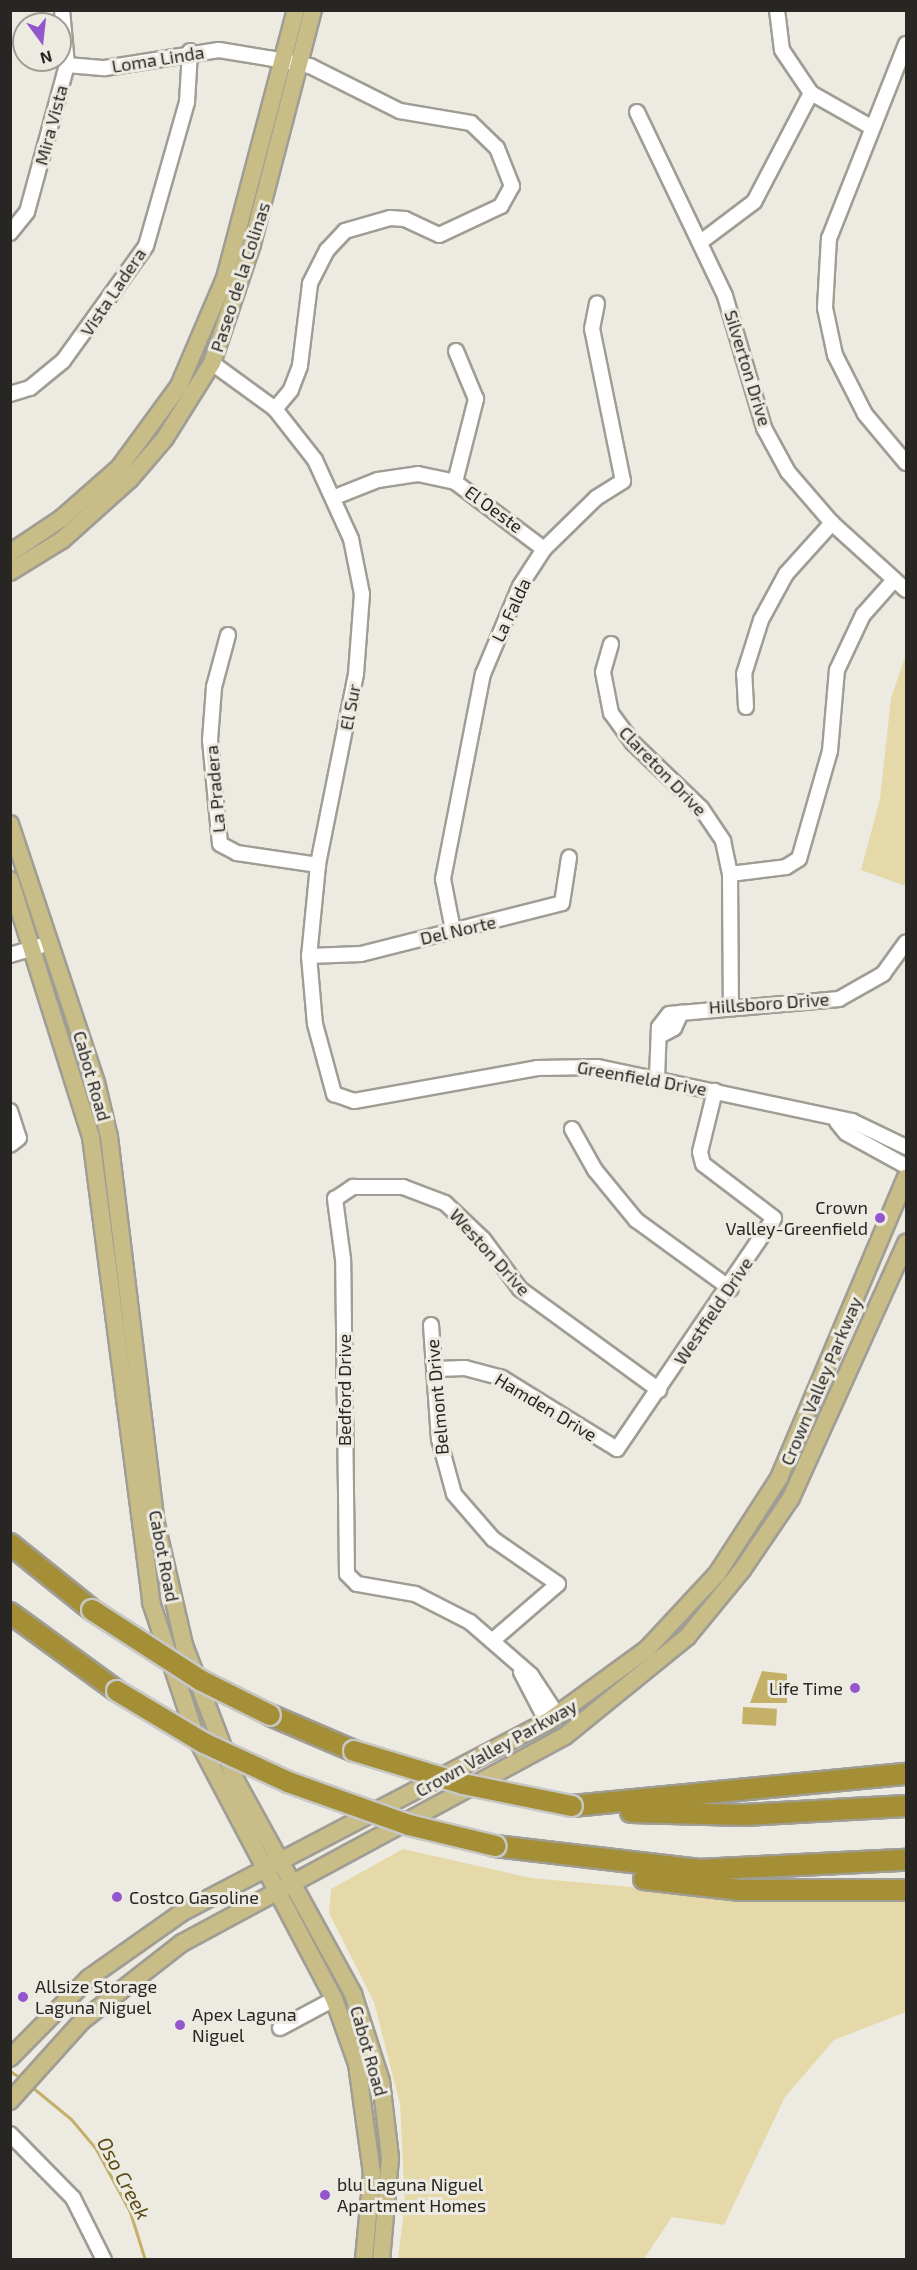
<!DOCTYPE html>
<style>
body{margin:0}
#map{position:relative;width:917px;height:2270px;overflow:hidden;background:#edeae1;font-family:"Exo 2",sans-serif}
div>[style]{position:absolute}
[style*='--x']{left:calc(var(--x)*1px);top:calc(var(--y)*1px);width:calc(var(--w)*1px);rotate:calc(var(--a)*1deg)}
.green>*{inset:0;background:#e5d9a9}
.water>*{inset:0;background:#c4b167;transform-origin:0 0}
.stream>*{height:3px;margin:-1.5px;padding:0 1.5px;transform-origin:1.5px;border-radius:1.5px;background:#c4b167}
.roads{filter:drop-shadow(2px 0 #9f9d94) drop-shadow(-2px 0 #9f9d94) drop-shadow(0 2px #9f9d94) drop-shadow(0 -2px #9f9d94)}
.minor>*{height:14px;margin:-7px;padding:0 7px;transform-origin:7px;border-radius:7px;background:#fff}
.major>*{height:16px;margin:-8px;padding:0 8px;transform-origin:8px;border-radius:8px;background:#c8bc87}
.highway>*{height:20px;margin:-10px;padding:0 10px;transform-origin:10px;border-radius:10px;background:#a48f37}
.bridges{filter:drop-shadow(2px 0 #c7c7c6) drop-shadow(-2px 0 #c7c7c6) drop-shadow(0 2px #c7c7c6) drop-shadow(0 -2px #c7c7c6)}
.highway-bridge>*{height:20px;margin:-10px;padding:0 10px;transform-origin:10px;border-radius:10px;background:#a48f37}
.dots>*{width:16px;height:16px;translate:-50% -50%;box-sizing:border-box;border:3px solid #edeae1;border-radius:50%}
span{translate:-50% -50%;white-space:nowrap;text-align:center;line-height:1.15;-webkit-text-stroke:6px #edeae1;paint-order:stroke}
.street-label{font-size:18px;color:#272622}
.poi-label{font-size:18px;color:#272622}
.right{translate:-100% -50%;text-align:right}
.left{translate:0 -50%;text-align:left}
.water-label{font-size:20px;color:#594b11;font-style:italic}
.frame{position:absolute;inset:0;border:12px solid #272622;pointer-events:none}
.north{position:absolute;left:12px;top:12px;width:60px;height:60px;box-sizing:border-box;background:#edeae1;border:2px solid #9e9c95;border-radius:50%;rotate:165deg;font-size:16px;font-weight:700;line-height:24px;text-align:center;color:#272622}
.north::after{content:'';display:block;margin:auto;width:21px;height:27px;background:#9456cc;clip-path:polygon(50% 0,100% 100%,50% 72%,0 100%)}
</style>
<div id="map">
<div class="green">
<div style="clip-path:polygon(906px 654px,906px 886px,861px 870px,880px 799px,891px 698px)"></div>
<div style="clip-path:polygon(403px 1849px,531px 1878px,719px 1895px,906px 1898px,906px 2012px,834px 2040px,785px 2097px,724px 2225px,672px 2217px,644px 2259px,398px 2259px,405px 2203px,400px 2104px,374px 2002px,329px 1913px,331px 1889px)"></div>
</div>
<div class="water">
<div style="clip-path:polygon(762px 1671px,787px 1674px,787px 1703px,750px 1703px)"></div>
<div style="left:743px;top:1707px;width:34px;height:17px;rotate:3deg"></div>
</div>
<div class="stream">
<div style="--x:10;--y:2071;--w:14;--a:34"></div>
<div style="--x:32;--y:2087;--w:50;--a:39.4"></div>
<div style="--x:71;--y:2119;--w:39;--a:50"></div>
<div style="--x:96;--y:2149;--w:72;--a:61.6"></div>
<div style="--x:130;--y:2212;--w:50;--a:72.6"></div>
</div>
<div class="roads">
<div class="minor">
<div style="--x:777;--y:10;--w:40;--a:82.9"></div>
<div style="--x:782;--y:50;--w:52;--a:56"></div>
<div style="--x:811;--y:93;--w:69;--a:29.5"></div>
<div style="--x:906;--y:44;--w:209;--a:111.6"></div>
<div style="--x:829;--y:238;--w:70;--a:93.3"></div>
<div style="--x:825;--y:308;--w:48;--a:78"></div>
<div style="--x:835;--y:355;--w:66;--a:63"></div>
<div style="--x:865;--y:414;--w:64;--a:50.1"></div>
<div style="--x:67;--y:65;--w:38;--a:5"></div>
<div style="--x:105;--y:68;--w:115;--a:-9"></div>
<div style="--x:219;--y:50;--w:50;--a:9.3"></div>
<div style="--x:268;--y:58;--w:43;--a:10.8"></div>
<div style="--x:310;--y:66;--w:101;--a:26.6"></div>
<div style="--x:400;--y:111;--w:72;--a:9.6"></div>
<div style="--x:471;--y:123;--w:36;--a:44"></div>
<div style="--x:497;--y:148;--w:41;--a:68.5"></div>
<div style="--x:512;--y:186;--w:23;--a:119"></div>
<div style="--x:501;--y:206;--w:68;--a:154.9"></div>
<div style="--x:439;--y:235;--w:38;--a:-155"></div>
<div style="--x:405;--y:219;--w:15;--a:-176"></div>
<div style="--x:390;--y:218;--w:47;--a:163.9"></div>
<div style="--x:345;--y:231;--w:26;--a:133"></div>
<div style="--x:327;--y:250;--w:38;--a:117"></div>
<div style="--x:310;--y:284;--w:83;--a:97"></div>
<div style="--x:300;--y:366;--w:26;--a:111"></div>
<div style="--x:291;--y:390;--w:25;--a:130"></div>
<div style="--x:637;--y:112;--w:204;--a:64.4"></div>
<div style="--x:725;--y:296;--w:138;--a:73.5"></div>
<div style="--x:764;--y:428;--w:50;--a:61.4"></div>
<div style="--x:788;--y:472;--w:67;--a:49.2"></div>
<div style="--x:832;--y:523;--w:100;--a:42.2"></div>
<div style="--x:10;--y:233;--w:27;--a:-51"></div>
<div style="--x:27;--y:212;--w:152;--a:-74.8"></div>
<div style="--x:67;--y:65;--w:55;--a:-95.2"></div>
<div style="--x:702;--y:241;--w:65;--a:-36.9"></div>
<div style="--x:754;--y:202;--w:123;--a:-62.4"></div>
<div style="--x:212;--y:363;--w:78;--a:36.1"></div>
<div style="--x:275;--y:409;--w:65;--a:51.9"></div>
<div style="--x:315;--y:460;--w:87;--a:65.5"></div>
<div style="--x:351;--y:539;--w:56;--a:78.7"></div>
<div style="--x:362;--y:594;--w:80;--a:94.3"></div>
<div style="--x:356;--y:674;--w:195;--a:101.3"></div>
<div style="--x:318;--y:865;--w:91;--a:95.6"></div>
<div style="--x:309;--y:956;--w:68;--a:85"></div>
<div style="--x:315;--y:1024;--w:73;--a:74.8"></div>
<div style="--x:334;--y:1094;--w:21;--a:19"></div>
<div style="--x:354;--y:1101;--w:186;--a:-10.2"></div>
<div style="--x:537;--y:1068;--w:61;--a:-0.9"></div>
<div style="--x:598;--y:1067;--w:260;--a:12"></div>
<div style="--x:852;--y:1121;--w:60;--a:25.7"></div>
<div style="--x:10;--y:394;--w:21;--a:-17"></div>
<div style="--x:30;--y:388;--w:43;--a:-39.3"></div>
<div style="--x:63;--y:361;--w:142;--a:-54.2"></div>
<div style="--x:146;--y:246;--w:150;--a:-74.1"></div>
<div style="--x:187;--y:102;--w:51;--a:-86.6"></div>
<div style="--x:455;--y:482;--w:86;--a:-75.8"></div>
<div style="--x:476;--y:399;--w:52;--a:-112.6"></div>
<div style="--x:335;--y:497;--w:46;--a:-21.6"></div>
<div style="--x:378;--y:480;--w:40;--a:-8.5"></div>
<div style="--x:418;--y:474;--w:38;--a:12"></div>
<div style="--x:455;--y:482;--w:111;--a:37"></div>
<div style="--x:228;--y:635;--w:54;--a:105.1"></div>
<div style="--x:214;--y:687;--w:53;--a:94.3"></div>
<div style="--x:210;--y:740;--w:104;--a:84.5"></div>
<div style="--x:220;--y:844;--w:19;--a:28"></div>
<div style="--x:237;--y:853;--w:82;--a:8.4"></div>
<div style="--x:611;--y:644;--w:29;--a:106"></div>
<div style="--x:603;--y:672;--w:42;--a:79"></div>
<div style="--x:611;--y:713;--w:37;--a:54"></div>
<div style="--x:633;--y:743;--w:94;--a:43.7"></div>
<div style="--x:701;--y:808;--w:40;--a:56"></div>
<div style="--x:723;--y:841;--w:34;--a:78"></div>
<div style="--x:730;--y:874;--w:131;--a:89.6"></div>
<div style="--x:746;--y:707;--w:33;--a:-93"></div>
<div style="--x:744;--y:674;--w:57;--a:-72.5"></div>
<div style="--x:761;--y:620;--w:52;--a:-61.5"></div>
<div style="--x:786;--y:574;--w:69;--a:-48"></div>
<div style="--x:730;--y:874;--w:56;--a:-7.1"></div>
<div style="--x:786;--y:867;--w:15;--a:-32"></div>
<div style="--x:799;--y:859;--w:112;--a:-74"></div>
<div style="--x:830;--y:751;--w:81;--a:-85.1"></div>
<div style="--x:837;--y:670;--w:61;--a:-64.7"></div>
<div style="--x:863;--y:615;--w:47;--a:-48.5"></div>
<div style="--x:453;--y:930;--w:52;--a:-101.1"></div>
<div style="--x:443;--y:879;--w:209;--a:-79"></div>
<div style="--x:483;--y:674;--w:95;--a:-67.2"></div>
<div style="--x:520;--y:586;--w:44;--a:-57"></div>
<div style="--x:544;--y:549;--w:73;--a:-44.4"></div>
<div style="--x:596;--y:498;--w:32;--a:-32"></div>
<div style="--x:623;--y:481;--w:155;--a:-101.5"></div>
<div style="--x:592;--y:329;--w:26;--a:-79"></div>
<div style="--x:10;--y:955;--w:42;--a:-16.7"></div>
<div style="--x:309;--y:956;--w:52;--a:-2.2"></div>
<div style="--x:361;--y:954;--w:207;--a:-14.2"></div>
<div style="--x:562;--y:903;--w:46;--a:-81.2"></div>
<div style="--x:661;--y:1035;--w:15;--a:-28"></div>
<div style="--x:674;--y:1028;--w:17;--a:-65"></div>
<div style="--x:657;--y:1078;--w:51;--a:-87.8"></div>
<div style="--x:659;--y:1027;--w:16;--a:-52"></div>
<div style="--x:669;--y:1014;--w:171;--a:-5"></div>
<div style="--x:839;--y:999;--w:51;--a:-29.6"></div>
<div style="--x:883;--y:974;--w:39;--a:-54"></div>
<div style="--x:10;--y:1111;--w:28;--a:72"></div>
<div style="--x:19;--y:1138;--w:11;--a:142"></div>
<div style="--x:837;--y:1122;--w:14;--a:51"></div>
<div style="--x:846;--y:1133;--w:68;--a:28.8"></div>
<div style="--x:572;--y:1129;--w:47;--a:60.7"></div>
<div style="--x:595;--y:1170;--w:65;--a:50.6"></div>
<div style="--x:636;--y:1220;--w:117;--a:36"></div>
<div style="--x:431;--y:1325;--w:114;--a:86"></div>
<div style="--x:439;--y:1439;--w:57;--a:74.7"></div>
<div style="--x:454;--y:1494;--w:60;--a:49.1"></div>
<div style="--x:493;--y:1539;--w:79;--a:34.7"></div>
<div style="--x:558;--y:1584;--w:87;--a:139.2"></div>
<div style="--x:437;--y:1369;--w:28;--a:-2"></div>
<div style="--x:465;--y:1368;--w:38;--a:15"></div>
<div style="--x:502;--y:1378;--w:135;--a:31.7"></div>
<div style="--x:617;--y:1449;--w:279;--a:-55.8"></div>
<div style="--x:774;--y:1218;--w:89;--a:-142.7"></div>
<div style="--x:703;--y:1164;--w:12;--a:-104"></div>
<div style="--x:700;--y:1152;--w:63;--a:-76.2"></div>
<div style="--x:521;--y:1672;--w:56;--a:62.5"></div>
<div style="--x:558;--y:1716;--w:49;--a:-123.4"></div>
<div style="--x:531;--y:1675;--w:81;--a:-139"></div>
<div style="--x:470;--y:1622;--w:62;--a:-153"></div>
<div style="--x:415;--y:1594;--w:59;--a:-170.2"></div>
<div style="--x:357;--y:1584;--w:14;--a:-135"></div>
<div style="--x:347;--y:1574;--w:315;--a:-90.7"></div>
<div style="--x:343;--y:1259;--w:61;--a:-97.6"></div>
<div style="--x:335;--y:1199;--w:22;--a:-34"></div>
<div style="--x:353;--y:1187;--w:50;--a:0"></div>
<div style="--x:403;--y:1187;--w:45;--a:20.9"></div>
<div style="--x:445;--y:1203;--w:52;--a:43.5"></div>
<div style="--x:483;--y:1239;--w:62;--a:53.5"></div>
<div style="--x:520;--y:1289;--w:172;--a:36"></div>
<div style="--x:280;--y:2028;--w:61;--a:-28.2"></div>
<div style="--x:10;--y:2134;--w:90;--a:45.5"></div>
<div style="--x:73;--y:2198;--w:69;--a:63.4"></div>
</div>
<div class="major">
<div style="--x:10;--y:553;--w:63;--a:-33.9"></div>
<div style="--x:62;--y:518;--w:76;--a:-41.3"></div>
<div style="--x:119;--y:468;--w:102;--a:-53.8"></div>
<div style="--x:179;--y:386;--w:117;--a:-66.9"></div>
<div style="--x:225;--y:278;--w:277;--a:-75.2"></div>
<div style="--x:10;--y:572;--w:61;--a:-31.6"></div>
<div style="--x:62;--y:540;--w:91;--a:-41.9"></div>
<div style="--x:130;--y:479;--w:54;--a:-49.5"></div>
<div style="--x:165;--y:438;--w:89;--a:-57.9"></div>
<div style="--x:212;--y:363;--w:126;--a:-71.4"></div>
<div style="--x:252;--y:244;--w:242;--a:-75.4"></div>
<div style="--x:10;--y:824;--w:272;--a:71.6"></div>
<div style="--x:96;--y:1082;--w:57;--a:76.7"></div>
<div style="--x:109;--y:1137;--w:385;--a:83.1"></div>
<div style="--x:155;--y:1519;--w:129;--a:77"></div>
<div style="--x:184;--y:1645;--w:146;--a:69.1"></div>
<div style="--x:236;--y:1781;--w:243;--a:61.2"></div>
<div style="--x:353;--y:1994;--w:91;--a:72.2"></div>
<div style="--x:381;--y:2081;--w:78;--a:83.3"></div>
<div style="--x:390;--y:2158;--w:102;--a:95"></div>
<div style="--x:10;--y:880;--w:269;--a:72.5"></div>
<div style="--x:91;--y:1137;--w:469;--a:82.6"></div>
<div style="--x:151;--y:1602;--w:142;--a:71.6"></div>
<div style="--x:196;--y:1737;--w:296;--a:62.2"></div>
<div style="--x:334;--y:1999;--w:69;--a:70.5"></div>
<div style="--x:357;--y:2064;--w:110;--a:82.2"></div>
<div style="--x:372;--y:2173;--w:87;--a:95.3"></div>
<div style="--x:10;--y:2058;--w:112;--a:-45.4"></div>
<div style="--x:89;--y:1978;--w:113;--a:-35.2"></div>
<div style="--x:181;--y:1913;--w:413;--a:-27.6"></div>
<div style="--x:547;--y:1722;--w:124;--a:-36.1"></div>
<div style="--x:647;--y:1649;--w:103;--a:-47"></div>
<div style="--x:717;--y:1574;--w:114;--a:-57.1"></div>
<div style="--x:779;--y:1478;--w:326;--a:-67.1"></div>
<div style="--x:10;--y:2101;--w:108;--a:-48"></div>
<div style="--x:82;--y:2021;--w:127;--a:-38"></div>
<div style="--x:182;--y:1943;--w:435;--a:-28.4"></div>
<div style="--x:565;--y:1736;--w:157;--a:-39.1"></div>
<div style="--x:687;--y:1637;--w:87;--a:-50.6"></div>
<div style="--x:742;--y:1570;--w:87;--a:-55.8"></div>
<div style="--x:791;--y:1498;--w:280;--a:-65.7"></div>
</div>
<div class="highway">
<div style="--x:10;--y:1544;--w:105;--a:38.8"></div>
<div style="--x:10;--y:1613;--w:132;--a:36.1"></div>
<div style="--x:270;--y:1715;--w:91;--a:23.2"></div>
<div style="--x:572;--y:1806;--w:336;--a:-5.5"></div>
<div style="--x:631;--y:1812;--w:113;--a:1.5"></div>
<div style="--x:744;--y:1815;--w:162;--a:-3.2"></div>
<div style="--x:495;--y:1846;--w:204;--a:6.7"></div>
<div style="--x:698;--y:1870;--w:208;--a:-2.8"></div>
<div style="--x:644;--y:1879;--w:97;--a:6.5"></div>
<div style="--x:740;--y:1890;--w:166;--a:0"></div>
</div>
</div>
<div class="bridges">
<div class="highway-bridge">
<div style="--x:92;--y:1610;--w:129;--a:32.9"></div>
<div style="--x:200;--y:1680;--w:78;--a:26.6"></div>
<div style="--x:117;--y:1691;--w:101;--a:30.9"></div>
<div style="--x:204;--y:1743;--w:93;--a:24.9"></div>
<div style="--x:288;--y:1782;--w:128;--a:19.6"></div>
<div style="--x:409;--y:1825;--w:89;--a:13.7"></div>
<div style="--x:354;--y:1751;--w:114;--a:16.8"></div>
<div style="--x:463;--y:1784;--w:111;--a:11.4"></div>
</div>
</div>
<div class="dots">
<div style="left:880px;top:1218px;background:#9456cc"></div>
<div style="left:855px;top:1688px;background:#9456cc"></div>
<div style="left:117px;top:1897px;background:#9456cc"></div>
<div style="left:23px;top:1997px;background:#9456cc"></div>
<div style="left:180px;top:2025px;background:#9456cc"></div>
<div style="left:325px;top:2195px;background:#9456cc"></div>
</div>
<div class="street-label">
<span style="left:158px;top:59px;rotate:-9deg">Loma Linda</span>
<span style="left:51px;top:125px;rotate:-75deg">Mira Vista</span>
<span style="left:240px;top:277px;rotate:-72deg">Paseo de la Colinas</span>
<span style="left:113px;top:292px;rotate:-56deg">Vista Ladera</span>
<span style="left:748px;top:368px;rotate:73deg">Silverton Drive</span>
<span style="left:494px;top:509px;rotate:36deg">El Oeste</span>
<span style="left:511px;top:610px;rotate:-65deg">La Falda</span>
<span style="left:350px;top:707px;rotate:-79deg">El Sur</span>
<span style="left:663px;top:771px;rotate:46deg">Clareton Drive</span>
<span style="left:215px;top:789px;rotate:-95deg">La Pradera</span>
<span style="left:458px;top:930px;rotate:-13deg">Del Norte</span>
<span style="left:769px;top:1003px;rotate:-4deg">Hillsboro Drive</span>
<span style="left:92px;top:1076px;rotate:74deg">Cabot Road</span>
<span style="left:642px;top:1078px;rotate:10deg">Greenfield Drive</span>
<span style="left:490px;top:1252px;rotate:48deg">Weston Drive</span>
<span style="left:713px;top:1311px;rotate:-56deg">Westfield Drive</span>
<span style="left:821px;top:1381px;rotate:-67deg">Crown Valley Parkway</span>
<span style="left:344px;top:1390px;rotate:-90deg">Bedford Drive</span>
<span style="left:437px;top:1397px;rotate:-95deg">Belmont Drive</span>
<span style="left:546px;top:1407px;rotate:31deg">Hamden Drive</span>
<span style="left:164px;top:1556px;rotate:79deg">Cabot Road</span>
<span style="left:496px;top:1748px;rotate:-29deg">Crown Valley Parkway</span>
<span style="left:369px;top:2051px;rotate:74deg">Cabot Road</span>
</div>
<div class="poi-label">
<span class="right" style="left:868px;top:1218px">Crown<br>Valley-Greenfield</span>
<span class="right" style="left:843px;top:1688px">Life Time</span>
<span class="left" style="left:129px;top:1897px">Costco Gasoline</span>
<span class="left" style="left:35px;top:1997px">Allsize Storage<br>Laguna Niguel</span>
<span class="left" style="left:192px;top:2025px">Apex Laguna<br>Niguel</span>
<span class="left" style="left:337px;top:2195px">blu Laguna Niguel<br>Apartment Homes</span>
</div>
<div class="water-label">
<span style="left:124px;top:2178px;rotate:62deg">Oso Creek</span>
</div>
<div class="frame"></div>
<div class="north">N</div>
</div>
